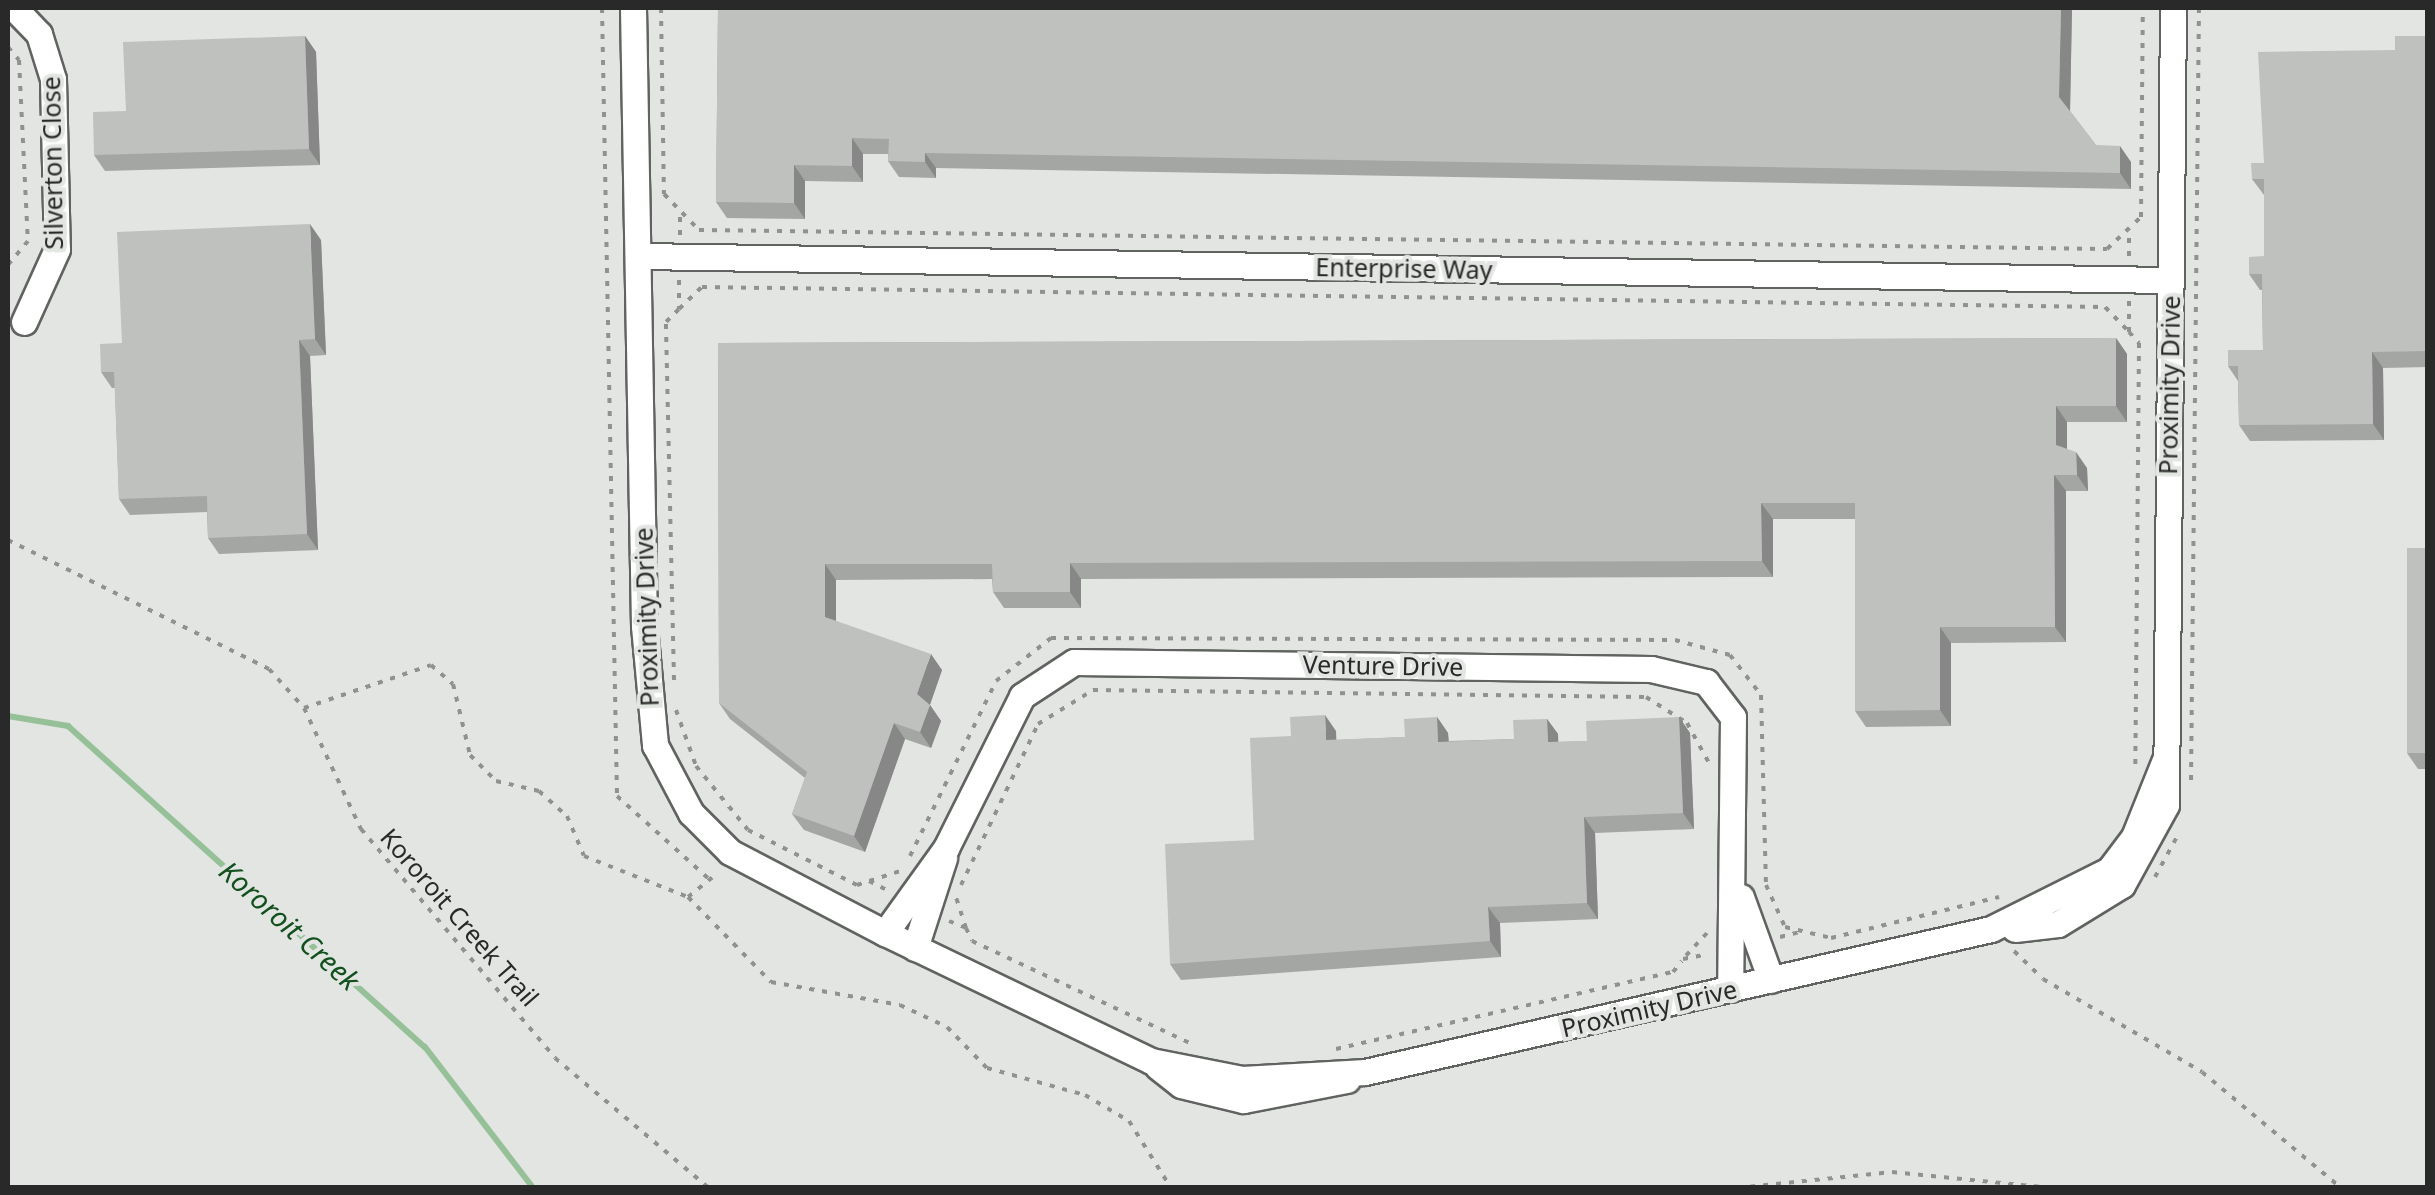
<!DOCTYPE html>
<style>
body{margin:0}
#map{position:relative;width:2435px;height:1195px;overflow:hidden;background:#e2e5e2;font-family:"Noto Sans",sans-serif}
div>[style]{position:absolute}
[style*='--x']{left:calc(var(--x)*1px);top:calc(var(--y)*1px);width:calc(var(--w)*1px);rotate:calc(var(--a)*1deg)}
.stream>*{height:6px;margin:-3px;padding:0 3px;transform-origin:3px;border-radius:3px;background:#96c198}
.path>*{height:4px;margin-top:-2px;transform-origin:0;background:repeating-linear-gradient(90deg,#909290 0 5px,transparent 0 13px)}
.roads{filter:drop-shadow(2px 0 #606360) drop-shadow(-2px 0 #606360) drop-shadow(0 2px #606360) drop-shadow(0 -2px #606360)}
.minor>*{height:25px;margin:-12.5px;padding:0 12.5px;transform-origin:12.5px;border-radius:12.5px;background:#fff}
.wall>*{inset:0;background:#a4a6a4}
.shaded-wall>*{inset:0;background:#868786}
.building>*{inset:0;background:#bfc1bf;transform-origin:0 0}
span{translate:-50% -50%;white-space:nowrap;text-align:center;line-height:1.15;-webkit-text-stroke:8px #e2e5e2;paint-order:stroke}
.street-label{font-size:25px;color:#282928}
.water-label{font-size:28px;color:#12501d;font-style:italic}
.frame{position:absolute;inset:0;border:10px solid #282928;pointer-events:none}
</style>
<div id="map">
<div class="stream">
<div style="--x:8;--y:716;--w:61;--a:9.5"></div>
<div style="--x:68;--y:726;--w:480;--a:42"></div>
<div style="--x:425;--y:1047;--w:178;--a:52.5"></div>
</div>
<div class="path">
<div style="--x:602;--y:8;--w:788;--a:88.91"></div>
<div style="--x:617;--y:796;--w:125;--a:42.1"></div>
<div style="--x:661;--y:8;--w:186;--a:89.1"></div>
<div style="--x:664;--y:194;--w:50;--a:45.8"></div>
<div style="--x:699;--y:230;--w:1408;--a:0.77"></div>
<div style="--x:2107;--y:249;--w:47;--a:-43.3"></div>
<div style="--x:2141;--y:217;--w:209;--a:-89.5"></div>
<div style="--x:8;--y:47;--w:17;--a:50"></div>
<div style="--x:19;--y:60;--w:181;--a:87.2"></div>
<div style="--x:28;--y:241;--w:31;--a:130"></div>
<div style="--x:680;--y:235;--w:25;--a:-90"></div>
<div style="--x:2129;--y:256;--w:25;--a:-90"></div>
<div style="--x:679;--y:280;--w:29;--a:90"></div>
<div style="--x:679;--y:309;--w:32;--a:-44"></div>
<div style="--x:702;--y:287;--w:1403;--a:0.82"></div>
<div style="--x:2105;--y:307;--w:35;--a:46"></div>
<div style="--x:2129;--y:332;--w:31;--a:-90"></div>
<div style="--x:2129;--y:332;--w:15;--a:48"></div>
<div style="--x:2139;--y:343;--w:425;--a:90.5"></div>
<div style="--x:8;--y:540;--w:291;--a:26.3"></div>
<div style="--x:269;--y:669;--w:52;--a:48.1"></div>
<div style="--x:304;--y:708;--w:134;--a:64.8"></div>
<div style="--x:361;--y:829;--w:300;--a:49.7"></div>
<div style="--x:555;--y:1058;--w:202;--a:40.2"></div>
<div style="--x:674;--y:680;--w:358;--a:-91.3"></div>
<div style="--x:666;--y:322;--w:18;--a:-45"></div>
<div style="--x:304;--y:708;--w:134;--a:-18.7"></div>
<div style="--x:431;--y:665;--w:29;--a:41"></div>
<div style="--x:453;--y:684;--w:73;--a:76.5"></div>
<div style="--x:470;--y:755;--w:37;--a:45"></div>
<div style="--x:496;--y:781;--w:44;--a:13.1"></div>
<div style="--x:539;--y:791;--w:38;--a:42"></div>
<div style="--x:567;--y:816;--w:43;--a:67"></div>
<div style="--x:584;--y:856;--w:112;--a:21.5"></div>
<div style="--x:688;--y:897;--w:38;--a:-39"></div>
<div style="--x:676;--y:710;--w:59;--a:70.3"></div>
<div style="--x:696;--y:766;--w:82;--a:50.9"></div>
<div style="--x:748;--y:830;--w:122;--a:26.8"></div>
<div style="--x:857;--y:885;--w:45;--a:-18"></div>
<div style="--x:2191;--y:780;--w:772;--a:-89.41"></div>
<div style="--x:910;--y:856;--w:195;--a:-63.8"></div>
<div style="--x:996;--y:681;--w:70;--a:-38"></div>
<div style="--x:1051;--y:638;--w:624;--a:0.18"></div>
<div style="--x:1675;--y:640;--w:57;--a:15.3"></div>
<div style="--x:1730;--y:655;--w:51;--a:52.2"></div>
<div style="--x:1761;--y:695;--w:190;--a:88.5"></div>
<div style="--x:1766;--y:885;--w:46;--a:65.7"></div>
<div style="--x:1785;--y:927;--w:47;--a:13.4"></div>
<div style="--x:1831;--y:938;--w:173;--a:-13.7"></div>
<div style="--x:2155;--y:877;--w:50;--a:-61.4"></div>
<div style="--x:869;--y:881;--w:20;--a:27"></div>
<div style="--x:961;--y:885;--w:178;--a:-64.4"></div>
<div style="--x:1038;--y:724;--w:65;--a:-31.7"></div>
<div style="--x:1093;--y:690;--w:553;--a:0.73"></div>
<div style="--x:1646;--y:697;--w:49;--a:32.4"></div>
<div style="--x:1687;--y:723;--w:46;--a:61.2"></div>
<div style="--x:688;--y:897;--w:119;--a:45.7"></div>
<div style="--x:771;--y:982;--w:131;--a:10.1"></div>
<div style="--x:900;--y:1005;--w:52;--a:25.1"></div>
<div style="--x:947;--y:1027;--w:57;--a:45.7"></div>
<div style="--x:987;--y:1068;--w:102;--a:15.4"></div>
<div style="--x:1085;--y:1095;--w:51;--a:30.6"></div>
<div style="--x:1129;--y:1121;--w:79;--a:57.9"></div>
<div style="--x:949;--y:921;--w:18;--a:22"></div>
<div style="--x:966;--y:928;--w:32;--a:-108"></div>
<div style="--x:966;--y:928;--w:14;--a:65"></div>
<div style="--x:972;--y:941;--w:241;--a:25.1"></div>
<div style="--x:1707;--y:933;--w:35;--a:133"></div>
<div style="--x:1683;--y:959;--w:25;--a:-11"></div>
<div style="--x:1780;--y:937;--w:21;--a:-14"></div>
<div style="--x:2014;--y:951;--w:40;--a:44"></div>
<div style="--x:2043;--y:979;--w:184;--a:30.3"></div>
<div style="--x:2202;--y:1072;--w:181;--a:39.8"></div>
<div style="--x:1336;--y:1049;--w:346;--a:-12.9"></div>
<div style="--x:1673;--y:972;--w:14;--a:-51"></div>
<div style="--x:1737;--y:1188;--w:156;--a:-5.9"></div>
<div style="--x:1892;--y:1172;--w:162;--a:5.7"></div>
<div style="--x:2194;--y:1188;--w:26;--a:0"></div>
</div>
<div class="roads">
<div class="minor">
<div style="--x:14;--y:8;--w:36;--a:46"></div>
<div style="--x:39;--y:34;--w:47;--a:72.7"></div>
<div style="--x:53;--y:79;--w:170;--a:88.7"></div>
<div style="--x:57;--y:249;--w:80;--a:114.3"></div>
<div style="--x:633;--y:8;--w:618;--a:88.98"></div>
<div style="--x:644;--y:626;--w:120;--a:84.7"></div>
<div style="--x:655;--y:745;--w:77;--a:62.1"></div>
<div style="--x:691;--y:813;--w:55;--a:45"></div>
<div style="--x:730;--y:852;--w:175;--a:27.6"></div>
<div style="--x:885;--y:933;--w:295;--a:25.7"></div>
<div style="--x:1151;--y:1061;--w:93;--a:11.2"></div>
<div style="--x:1242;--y:1079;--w:123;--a:-3.3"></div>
<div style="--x:1365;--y:1072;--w:642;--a:-12.87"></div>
<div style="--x:1991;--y:929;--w:132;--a:-26.6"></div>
<div style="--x:2109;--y:870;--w:41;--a:-52.9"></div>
<div style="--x:2134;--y:837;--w:81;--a:-68.2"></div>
<div style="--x:639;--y:256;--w:1531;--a:0.9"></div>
<div style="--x:1741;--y:897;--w:88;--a:70.1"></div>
<div style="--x:2015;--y:929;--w:43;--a:-6.6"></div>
<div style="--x:2058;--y:924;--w:75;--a:-31.4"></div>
<div style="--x:2122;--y:885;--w:91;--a:-61.2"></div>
<div style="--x:2166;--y:805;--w:797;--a:-89.5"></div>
<div style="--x:885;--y:933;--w:105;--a:-54.3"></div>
<div style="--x:946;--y:848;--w:170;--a:-63.4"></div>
<div style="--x:1022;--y:696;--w:62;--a:-33.2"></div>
<div style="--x:1074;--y:662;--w:577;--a:0.7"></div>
<div style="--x:1651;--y:669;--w:57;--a:13.3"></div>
<div style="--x:1706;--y:682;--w:44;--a:52.4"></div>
<div style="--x:1733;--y:717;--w:272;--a:90.6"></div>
<div style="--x:915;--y:948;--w:95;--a:-72.1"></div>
<div style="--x:1158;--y:1067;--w:29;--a:38"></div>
<div style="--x:1181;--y:1085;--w:64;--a:13.6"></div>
<div style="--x:1243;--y:1100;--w:106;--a:-10.9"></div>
</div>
</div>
<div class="wall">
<div style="clip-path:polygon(718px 8px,2072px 8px,2070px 111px,2096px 145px,2131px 162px,2131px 189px,936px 168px,936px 178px,899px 177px,888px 161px,888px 154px,863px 154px,863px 182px,805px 181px,805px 219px,727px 218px,716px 202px)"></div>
<div style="clip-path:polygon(305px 36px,316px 52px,320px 165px,105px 171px,94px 155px)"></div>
<div style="clip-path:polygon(2428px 36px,2428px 367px,2383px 368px,2384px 440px,2250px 441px,2239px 425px,2238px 381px,2228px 366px,2263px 350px,2262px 290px,2260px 290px,2249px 274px,2264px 256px,2264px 195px,2252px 179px,2264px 163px,2395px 50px)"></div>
<div style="clip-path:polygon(321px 240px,326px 355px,310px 356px,318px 550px,219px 554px,208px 538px,207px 512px,130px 515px,119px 499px,115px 388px,112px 388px,101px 372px,122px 343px)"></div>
<div style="clip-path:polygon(2116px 338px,2127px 354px,2127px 422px,2067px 422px,2067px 449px,2087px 468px,2088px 491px,2066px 491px,2066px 642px,1951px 643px,1951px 726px,1866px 727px,1855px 711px,1855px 519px,1773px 519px,1773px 577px,1081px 579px,1081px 608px,1004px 608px,993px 592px,992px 579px,836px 580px,836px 621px,942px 670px,930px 705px,941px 721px,931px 748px,905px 739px,865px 852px,804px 830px,792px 814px,805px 778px,730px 719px,719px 703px,718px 343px)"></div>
<div style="clip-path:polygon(2428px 548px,2428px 769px,2418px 769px,2407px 753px)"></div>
<div style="clip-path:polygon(1437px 717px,1448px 733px,1449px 741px,1514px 739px,1547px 719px,1558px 734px,1558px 742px,1587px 741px,1679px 717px,1690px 733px,1694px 829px,1595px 833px,1598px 919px,1500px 923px,1501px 957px,1181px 980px,1170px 964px,1254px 840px,1291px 736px,1336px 731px,1336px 740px,1405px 737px)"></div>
</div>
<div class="shaded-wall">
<div style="clip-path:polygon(2061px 8px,2072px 8px,2070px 113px,2059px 97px)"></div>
<div style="clip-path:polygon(305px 36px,316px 52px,320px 165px,309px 149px)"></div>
<div style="clip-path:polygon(852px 138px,863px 154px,863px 182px,852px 166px)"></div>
<div style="clip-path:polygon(2120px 146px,2131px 162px,2131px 189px,2120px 173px)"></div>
<div style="clip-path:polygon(925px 153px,936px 168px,936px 178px,925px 162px)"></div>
<div style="clip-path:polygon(794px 165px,805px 181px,805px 219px,794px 203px)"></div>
<div style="clip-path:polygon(310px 224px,321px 240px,326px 355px,315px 339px)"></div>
<div style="clip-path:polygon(2116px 338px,2127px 354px,2127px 422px,2116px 406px)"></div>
<div style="clip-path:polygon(299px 340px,310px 356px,318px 550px,307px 534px)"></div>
<div style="clip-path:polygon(2372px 352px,2383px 368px,2384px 440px,2373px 424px)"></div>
<div style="clip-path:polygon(2056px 406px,2067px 422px,2067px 461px,2056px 445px)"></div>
<div style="clip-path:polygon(2076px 452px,2087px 468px,2088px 491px,2077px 475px)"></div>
<div style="clip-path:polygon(2054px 475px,2066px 491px,2066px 642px,2055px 627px)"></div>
<div style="clip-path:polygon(1761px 503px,1773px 519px,1773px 577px,1762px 561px)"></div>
<div style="clip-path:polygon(1070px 563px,1081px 579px,1081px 608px,1070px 592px)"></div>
<div style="clip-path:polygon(825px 564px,836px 580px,836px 633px,825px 617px)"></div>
<div style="clip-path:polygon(1940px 627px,1951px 643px,1951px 726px,1940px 710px)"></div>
<div style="clip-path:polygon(931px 654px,942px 670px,928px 710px,917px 694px)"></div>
<div style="clip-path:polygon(930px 705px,941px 721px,931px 748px,920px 732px)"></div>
<div style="clip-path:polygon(1325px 715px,1336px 731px,1337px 756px,1326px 740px)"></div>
<div style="clip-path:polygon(1437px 717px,1448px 733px,1449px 757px,1438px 742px)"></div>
<div style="clip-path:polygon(1679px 717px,1690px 733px,1694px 829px,1683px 813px)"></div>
<div style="clip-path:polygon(1547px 719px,1558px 734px,1559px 758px,1548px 742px)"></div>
<div style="clip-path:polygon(894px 723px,905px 739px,865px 852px,854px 836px)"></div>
<div style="clip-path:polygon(1584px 817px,1595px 833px,1598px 919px,1587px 903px)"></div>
<div style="clip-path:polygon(1488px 907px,1500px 923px,1501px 957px,1490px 941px)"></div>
</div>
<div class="building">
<div style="clip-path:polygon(718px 8px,2061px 8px,2059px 97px,2096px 145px,2120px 146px,2120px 173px,925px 153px,925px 162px,888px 161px,889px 139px,852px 138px,852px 166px,794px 165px,794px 203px,716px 202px)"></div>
<div style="clip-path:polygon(305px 36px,309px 149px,94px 155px,93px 112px,126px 111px,123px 42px)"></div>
<div style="clip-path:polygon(2395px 36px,2428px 36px,2428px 351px,2372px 352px,2373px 424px,2239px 425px,2238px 366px,2228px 366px,2228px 350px,2263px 350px,2262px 274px,2249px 274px,2249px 257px,2264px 256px,2264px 179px,2252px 179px,2251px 163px,2264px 163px,2258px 52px,2395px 50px)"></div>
<div style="clip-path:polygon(310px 224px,315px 339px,299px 340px,307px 534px,208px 538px,207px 496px,119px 499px,114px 372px,101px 372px,100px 344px,122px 343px,117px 232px)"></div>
<div style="clip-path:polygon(2116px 338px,2116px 406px,2056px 406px,2056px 445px,2076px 452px,2077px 475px,2054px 475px,2055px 627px,1940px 627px,1940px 710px,1855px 711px,1855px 503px,1761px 503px,1762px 561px,1070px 563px,1070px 592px,993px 592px,992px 564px,825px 564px,825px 617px,931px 654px,917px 694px,930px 705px,920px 732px,894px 723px,854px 836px,792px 814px,807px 772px,719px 703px,718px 343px)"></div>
<div style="left:2407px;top:548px;width:21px;height:205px"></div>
<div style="clip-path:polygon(1325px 715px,1326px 740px,1405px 737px,1404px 719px,1437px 717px,1438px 742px,1514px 739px,1513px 720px,1547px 719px,1548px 742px,1587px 741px,1586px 721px,1679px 717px,1683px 813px,1584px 817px,1587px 903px,1488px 907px,1490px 941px,1170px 964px,1165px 844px,1254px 840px,1250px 738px,1291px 736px,1290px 717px)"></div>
</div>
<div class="street-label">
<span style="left:52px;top:163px;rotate:-91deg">Silverton Close</span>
<span style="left:1404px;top:268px;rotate:1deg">Enterprise Way</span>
<span style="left:2169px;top:385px;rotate:-89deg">Proximity Drive</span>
<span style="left:646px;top:617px;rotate:-92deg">Proximity Drive</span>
<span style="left:1383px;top:665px;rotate:1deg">Venture Drive</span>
<span style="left:460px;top:917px;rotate:49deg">Kororoit Creek Trail</span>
<span style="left:1649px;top:1008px;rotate:-13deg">Proximity Drive</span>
</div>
<div class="water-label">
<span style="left:290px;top:925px;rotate:42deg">Kororoit Creek</span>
</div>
<div class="frame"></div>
</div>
